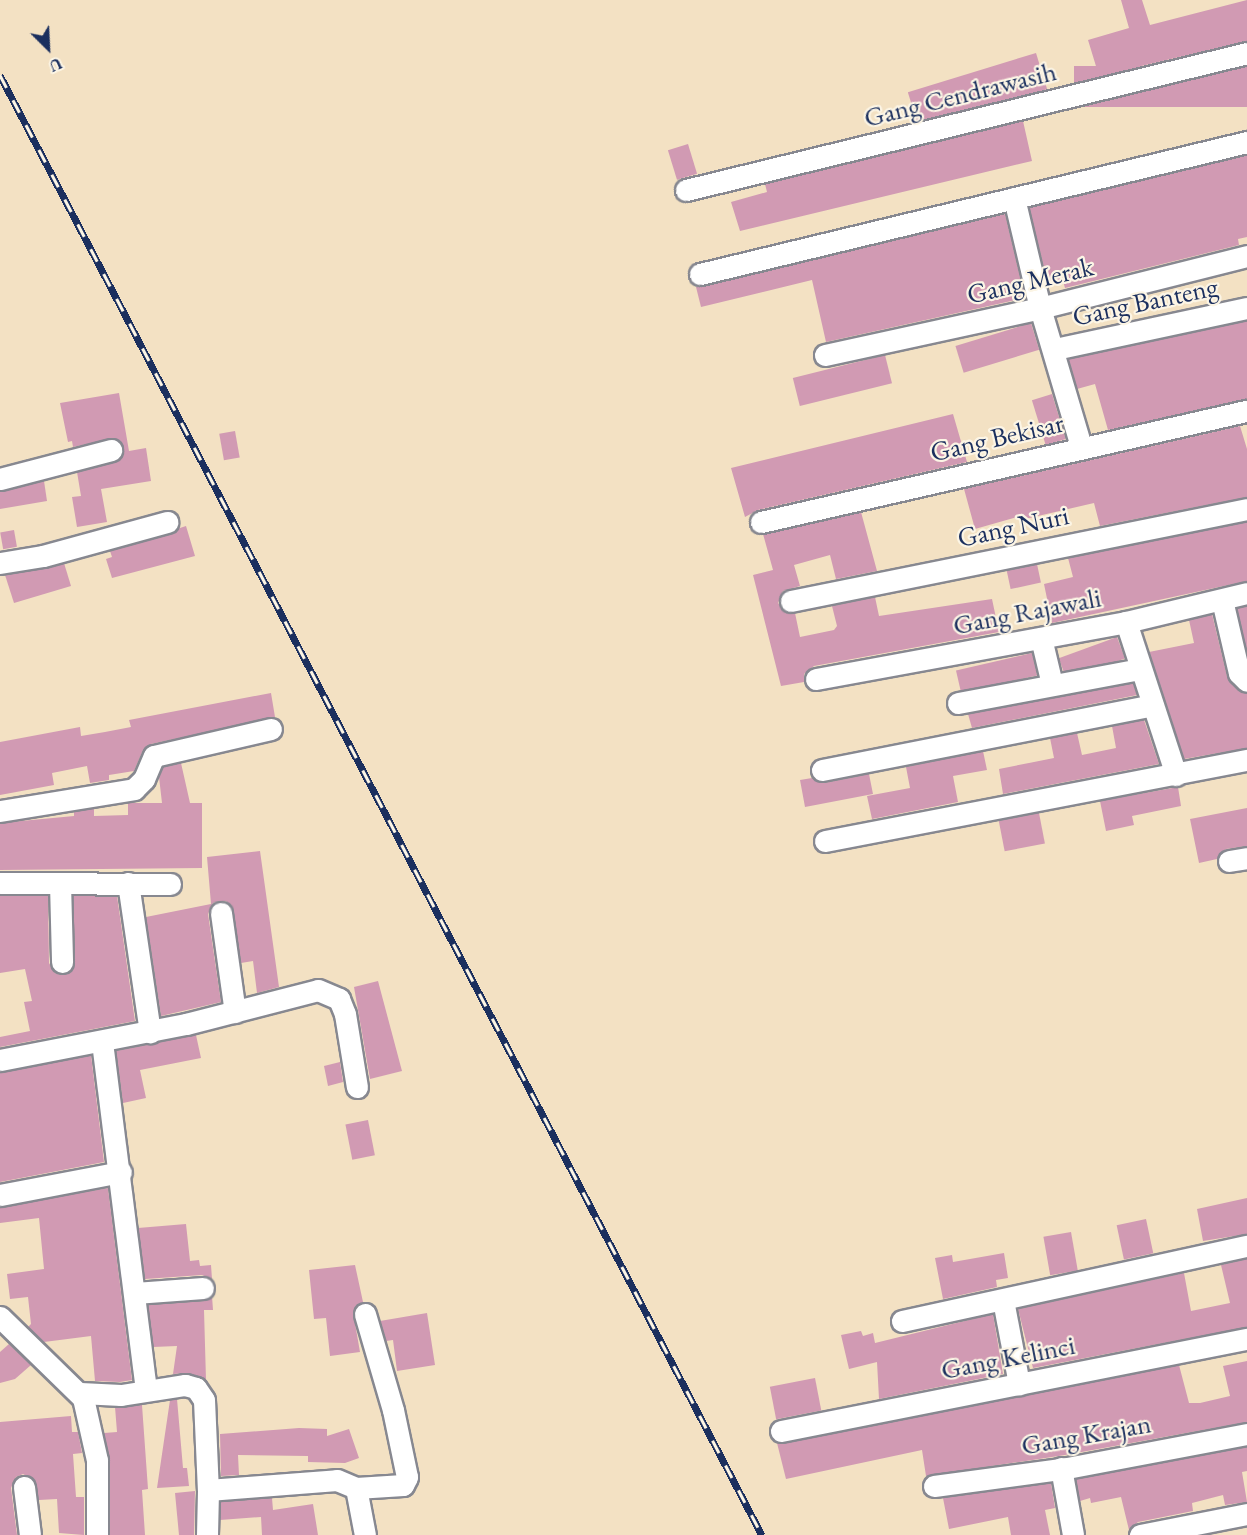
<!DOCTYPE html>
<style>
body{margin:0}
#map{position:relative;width:1247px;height:1535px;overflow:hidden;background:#f3e1c3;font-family:"EB Garamond",serif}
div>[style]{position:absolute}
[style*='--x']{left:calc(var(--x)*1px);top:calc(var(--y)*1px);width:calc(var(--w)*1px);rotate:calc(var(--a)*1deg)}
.building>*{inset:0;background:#d19ab3;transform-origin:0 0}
.roads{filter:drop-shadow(2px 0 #878890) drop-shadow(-2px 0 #878890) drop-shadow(0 2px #878890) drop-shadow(0 -2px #878890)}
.minor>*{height:21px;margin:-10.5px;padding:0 10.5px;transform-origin:10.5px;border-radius:10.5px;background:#fff}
.rail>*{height:7px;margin-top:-3.5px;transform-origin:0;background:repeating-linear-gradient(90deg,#fcf5e5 0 14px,#1b2f5e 0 28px);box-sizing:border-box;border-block:2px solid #1b2f5e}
span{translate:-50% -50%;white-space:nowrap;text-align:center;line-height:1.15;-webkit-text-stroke:4.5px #fcf5e5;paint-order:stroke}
.street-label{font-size:27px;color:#1b2f5e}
.north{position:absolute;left:18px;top:18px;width:60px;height:60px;-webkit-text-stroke:4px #fcf5e5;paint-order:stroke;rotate:156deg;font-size:16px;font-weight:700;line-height:24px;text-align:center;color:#1b2f5e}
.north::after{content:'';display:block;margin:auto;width:21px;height:27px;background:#1b2f5e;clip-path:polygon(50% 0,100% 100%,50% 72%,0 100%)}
</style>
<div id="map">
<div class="building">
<div style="clip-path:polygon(1121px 0,1142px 0,1150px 25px,1247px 0,1247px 41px,1099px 76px,1088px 40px,1129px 28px)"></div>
<div style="left:1036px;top:53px;width:38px;height:134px;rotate:73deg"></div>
<div style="left:1247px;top:66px;width:41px;height:173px;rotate:90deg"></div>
<div style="clip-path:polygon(1023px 121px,1032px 161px,740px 231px,731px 202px,767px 192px,765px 184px)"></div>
<div style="left:688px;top:144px;width:31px;height:21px;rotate:73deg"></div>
<div style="clip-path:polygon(1247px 155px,1247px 237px,1238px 239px,1239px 245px,1065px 288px,1063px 281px,1048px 284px,1029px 208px)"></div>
<div style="clip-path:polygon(1005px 214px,1025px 298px,826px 342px,812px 280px,701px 307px,696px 287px)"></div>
<div style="clip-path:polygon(1247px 321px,1247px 399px,1108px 430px,1095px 384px,1077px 389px,1068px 359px)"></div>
<div style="left:1031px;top:323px;width:28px;height:79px;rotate:73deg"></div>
<div style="left:885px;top:355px;width:29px;height:95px;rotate:76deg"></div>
<div style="clip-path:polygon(119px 393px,129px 451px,146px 448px,151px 481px,101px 489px,107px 522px,77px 527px,72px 497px,81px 496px,77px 472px,115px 462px,120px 459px,123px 447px,114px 438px,73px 447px,72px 441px,68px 442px,60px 403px)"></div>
<div style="left:1052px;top:394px;width:47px;height:21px;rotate:73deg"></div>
<div style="clip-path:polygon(953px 414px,967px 462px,758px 510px,745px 517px,731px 468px)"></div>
<div style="clip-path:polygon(1240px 426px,1247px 449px,1247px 497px,1100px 526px,1094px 503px,1025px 519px,1024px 515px,975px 529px,964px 489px)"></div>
<div style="left:235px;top:431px;width:27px;height:16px;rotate:80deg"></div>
<div style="clip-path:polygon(44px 481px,47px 501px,0 509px,0 491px)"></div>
<div style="clip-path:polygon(861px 512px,877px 571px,836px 579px,830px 555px,794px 565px,800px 586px,783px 591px,778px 603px,786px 613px,795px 613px,800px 637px,834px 630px,837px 626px,832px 606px,875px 597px,879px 616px,992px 599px,999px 632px,814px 666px,804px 674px,804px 682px,781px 686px,753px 575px,773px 570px,763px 534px)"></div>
<div style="clip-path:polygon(1247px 522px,1247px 581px,1052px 623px,1044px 584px,1073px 577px,1068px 558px)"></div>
<div style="clip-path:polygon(186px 526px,195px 556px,112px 578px,106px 559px,112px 557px,110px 551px)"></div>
<div style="left:14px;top:530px;width:17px;height:14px;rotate:80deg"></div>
<div style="clip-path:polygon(64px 563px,71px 586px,14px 603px,5px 575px)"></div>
<div style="left:1037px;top:564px;width:19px;height:31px;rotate:78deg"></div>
<div style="clip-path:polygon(1247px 606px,1247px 651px,1237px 608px)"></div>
<div style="clip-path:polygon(1212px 614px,1227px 676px,1238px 690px,1247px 693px,1247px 748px,1184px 759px,1149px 652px,1194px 643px,1189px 620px)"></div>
<div style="left:1117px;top:637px;width:23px;height:62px;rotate:70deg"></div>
<div style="left:1032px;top:653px;width:23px;height:78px;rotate:77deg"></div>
<div style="clip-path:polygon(1133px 683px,1137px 695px,972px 728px,968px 714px)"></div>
<div style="clip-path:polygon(271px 693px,275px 717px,151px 744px,143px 750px,134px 771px,109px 775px,109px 780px,90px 783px,87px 766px,52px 773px,54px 785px,0 795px,0 742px,80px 727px,81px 736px,105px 732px,131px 727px,129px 720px)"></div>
<div style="clip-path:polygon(1144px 720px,1159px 764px,1003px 794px,999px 769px,1054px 758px,1050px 738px,1077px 733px,1082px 755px,1116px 748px,1112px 726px)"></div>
<div style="clip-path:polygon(983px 751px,987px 770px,953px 776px,958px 802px,872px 819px,867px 796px,910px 788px,906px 767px)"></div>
<div style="clip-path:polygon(181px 763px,190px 803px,202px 803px,202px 868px,0 870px,0 823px,74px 816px,74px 812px,94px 808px,94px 816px,128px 815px,128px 803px,162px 803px,159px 777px,163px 767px)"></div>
<div style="clip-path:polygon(869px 774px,873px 794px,805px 807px,800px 780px,812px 778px,824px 783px)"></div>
<div style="clip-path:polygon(1178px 787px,1181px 806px,1132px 816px,1134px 825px,1106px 831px,1100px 801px)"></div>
<div style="clip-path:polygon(1247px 808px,1247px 846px,1226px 849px,1217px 859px,1199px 863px,1190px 819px)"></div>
<div style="left:1039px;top:813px;width:31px;height:41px;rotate:79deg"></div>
<div style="clip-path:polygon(260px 851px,279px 987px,257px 993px,253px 961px,241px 963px,233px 911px,226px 901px,219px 901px,213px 903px,208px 914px,221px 1002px,161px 1016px,146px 917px,211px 904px,207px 857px)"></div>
<div style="clip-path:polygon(0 896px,48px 896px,49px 963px,55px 973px,62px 975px,69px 973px,75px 962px,73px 896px,117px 896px,135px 1021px,0 1047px,0 1037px,30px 1031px,24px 1002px,32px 1001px,25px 969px,0 973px)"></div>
<div style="clip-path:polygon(378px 981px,402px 1071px,370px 1079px,354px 987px)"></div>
<div style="clip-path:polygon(196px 1035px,201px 1058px,140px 1070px,146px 1098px,123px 1103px,116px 1051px)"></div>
<div style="clip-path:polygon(91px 1055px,104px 1162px,0 1182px,0 1072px)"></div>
<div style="clip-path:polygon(340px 1062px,343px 1082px,328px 1086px,324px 1066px)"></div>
<div style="left:368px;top:1120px;width:36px;height:23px;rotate:79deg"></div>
<div style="clip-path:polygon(108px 1188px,132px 1380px,120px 1382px,95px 1381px,91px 1336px,44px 1342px,28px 1327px,31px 1324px,28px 1297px,10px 1299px,7px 1274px,44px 1269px,39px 1218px,0 1223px,0 1207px)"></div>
<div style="clip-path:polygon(1247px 1198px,1247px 1234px,1203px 1241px,1197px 1209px)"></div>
<div style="left:1146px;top:1219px;width:35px;height:30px;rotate:78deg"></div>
<div style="clip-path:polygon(186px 1224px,190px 1261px,199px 1260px,200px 1266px,211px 1265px,212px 1279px,202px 1275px,145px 1279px,138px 1228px)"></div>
<div style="left:1071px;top:1232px;width:39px;height:28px;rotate:80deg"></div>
<div style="clip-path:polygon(1004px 1253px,1008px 1278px,996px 1280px,997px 1287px,943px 1299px,935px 1258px,952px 1255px,953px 1262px)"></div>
<div style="clip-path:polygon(1247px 1259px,1247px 1327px,1033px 1368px,1018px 1309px,1184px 1273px,1191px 1311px,1230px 1303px,1221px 1265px)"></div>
<div style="clip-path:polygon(355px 1265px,363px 1302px,353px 1312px,360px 1352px,330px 1356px,326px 1318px,314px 1319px,309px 1270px)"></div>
<div style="clip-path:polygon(212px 1296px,213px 1310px,204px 1310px,206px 1380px,188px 1373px,173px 1374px,177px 1346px,153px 1347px,148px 1305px,204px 1301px)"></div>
<div style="clip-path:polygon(427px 1313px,435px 1365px,397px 1371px,393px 1340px,386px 1341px,380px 1321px)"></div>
<div style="clip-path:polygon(993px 1314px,1003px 1374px,879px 1399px,877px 1362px,849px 1369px,841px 1335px,861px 1331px,863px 1336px,873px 1333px,875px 1343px)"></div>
<div style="clip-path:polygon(9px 1344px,31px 1365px,15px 1379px,0 1383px,0 1352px)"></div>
<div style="clip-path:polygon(1247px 1361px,1247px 1422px,1065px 1455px,926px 1476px,922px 1450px,786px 1479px,777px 1443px,1179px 1365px,1189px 1403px,1200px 1403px,1230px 1396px,1223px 1366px)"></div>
<div style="left:815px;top:1378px;width:33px;height:46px;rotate:79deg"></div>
<div style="clip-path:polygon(177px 1399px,183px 1468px,187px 1468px,189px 1486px,157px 1488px,170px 1400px)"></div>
<div style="clip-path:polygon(142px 1405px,148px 1489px,142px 1490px,145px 1535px,110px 1535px,110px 1460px,104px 1433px,117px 1432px,115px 1407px)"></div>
<div style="clip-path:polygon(71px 1416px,72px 1432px,78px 1432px,82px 1453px,73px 1454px,76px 1497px,84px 1497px,84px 1535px,59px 1533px,57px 1499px,39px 1500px,34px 1480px,23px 1474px,16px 1477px,11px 1488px,17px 1535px,0 1535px,0 1422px)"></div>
<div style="clip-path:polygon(299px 1428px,327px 1429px,327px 1436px,349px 1429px,359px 1458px,345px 1463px,308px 1462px,308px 1456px,238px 1455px,239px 1475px,221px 1476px,220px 1434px)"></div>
<div style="clip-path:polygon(1247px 1447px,1247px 1471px,1242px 1472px,1247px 1502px,1225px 1505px,1223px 1495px,1192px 1503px,1193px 1511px,1138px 1522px,1129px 1530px,1121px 1497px,1091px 1503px,1090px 1498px,1080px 1501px,1076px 1479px)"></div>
<div style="clip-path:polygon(1051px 1483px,1055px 1508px,1045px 1510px,1050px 1535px,1011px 1535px,1008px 1517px,949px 1529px,943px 1498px)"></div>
<div style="clip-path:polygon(195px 1491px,194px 1535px,179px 1535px,175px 1493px)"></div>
<div style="clip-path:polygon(272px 1498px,273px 1510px,313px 1504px,318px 1535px,262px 1535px,261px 1517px,220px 1520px,220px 1502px)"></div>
</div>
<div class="roads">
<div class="minor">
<div style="--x:686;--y:190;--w:577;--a:-13.72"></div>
<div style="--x:1014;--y:198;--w:113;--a:76.7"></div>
<div style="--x:1040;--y:308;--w:144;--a:73.5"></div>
<div style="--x:700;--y:274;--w:563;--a:-13.57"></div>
<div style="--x:1055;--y:349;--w:196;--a:-12.1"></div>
<div style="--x:825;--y:355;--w:220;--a:-12.3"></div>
<div style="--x:1040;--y:308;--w:213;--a:-14.1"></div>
<div style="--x:0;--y:479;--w:115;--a:-14.6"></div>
<div style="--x:761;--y:522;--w:499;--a:-12.9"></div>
<div style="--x:0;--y:563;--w:44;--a:-9.2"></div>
<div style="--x:43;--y:556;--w:129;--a:-15.3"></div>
<div style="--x:1222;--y:600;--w:75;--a:76.9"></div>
<div style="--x:1239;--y:673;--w:11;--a:45"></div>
<div style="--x:791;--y:601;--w:465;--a:-11.4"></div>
<div style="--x:1126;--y:622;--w:161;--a:71.9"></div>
<div style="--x:1041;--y:638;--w:47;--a:76.6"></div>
<div style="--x:816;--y:679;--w:315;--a:-10.4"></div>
<div style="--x:1126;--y:622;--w:124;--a:-13.5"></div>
<div style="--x:958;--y:703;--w:185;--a:-10.6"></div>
<div style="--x:822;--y:770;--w:337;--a:-11.1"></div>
<div style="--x:0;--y:811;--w:136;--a:-9.3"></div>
<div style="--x:134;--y:789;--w:14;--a:-45"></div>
<div style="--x:144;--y:779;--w:25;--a:-67"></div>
<div style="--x:154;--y:756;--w:120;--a:-13"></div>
<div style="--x:825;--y:841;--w:430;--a:-10.9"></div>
<div style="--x:1229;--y:861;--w:18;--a:-9"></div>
<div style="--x:0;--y:883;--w:170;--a:0.3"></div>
<div style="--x:60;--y:883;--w:79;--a:88.5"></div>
<div style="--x:128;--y:883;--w:151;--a:81.6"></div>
<div style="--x:221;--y:913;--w:100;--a:82"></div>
<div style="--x:102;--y:1042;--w:351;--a:82.8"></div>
<div style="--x:0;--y:1060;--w:189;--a:-11"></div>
<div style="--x:186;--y:1024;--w:136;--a:-14.4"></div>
<div style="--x:318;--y:990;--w:23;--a:23"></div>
<div style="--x:339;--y:999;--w:16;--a:68"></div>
<div style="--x:345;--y:1014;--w:74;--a:80.7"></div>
<div style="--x:0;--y:1195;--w:123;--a:-10.8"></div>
<div style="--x:135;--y:1293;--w:68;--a:-4.2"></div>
<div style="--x:1003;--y:1300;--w:86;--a:79.2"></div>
<div style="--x:0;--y:1317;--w:116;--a:44.3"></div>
<div style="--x:83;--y:1398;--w:64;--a:77.3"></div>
<div style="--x:97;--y:1460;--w:75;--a:90"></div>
<div style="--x:902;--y:1321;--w:353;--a:-12.3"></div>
<div style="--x:80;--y:1393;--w:41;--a:2.8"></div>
<div style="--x:121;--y:1395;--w:65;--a:-8.9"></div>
<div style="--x:185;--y:1385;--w:11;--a:15"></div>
<div style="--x:196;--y:1388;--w:14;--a:56"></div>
<div style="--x:204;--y:1400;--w:90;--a:87.5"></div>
<div style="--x:208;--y:1490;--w:129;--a:-4.4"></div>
<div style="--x:337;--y:1480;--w:21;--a:23"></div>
<div style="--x:356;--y:1488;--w:47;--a:-3.7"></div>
<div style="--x:403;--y:1485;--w:9;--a:-63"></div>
<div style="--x:407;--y:1477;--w:68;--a:-101.8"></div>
<div style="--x:393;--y:1410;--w:100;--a:-106.3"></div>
<div style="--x:781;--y:1431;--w:475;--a:-11.2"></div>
<div style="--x:1061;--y:1468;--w:68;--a:79.8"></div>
<div style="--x:934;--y:1486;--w:134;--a:-7.7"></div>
<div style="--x:1067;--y:1468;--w:183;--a:-10.7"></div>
<div style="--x:24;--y:1487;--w:48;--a:82.9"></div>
<div style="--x:356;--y:1488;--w:48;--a:79.2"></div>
<div style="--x:207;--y:1535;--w:45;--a:-88.7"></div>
<div style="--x:1140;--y:1535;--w:109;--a:-11.1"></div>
</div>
</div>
<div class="rail">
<div style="--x:0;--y:75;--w:1647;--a:62.44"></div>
</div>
<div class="street-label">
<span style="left:960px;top:94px;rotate:-14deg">Gang Cendrawasih</span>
<span style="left:1030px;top:280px;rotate:-13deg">Gang Merak</span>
<span style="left:1145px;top:301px;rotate:-12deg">Gang Banteng</span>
<span style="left:997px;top:437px;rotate:-13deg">Gang Bekisar</span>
<span style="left:1013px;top:526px;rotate:-12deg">Gang Nuri</span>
<span style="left:1027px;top:611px;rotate:-11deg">Gang Rajawali</span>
<span style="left:1008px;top:1357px;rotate:-11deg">Gang Kelinci</span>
<span style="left:1086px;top:1434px;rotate:-10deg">Gang Krajan</span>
</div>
<div class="north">U</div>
</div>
